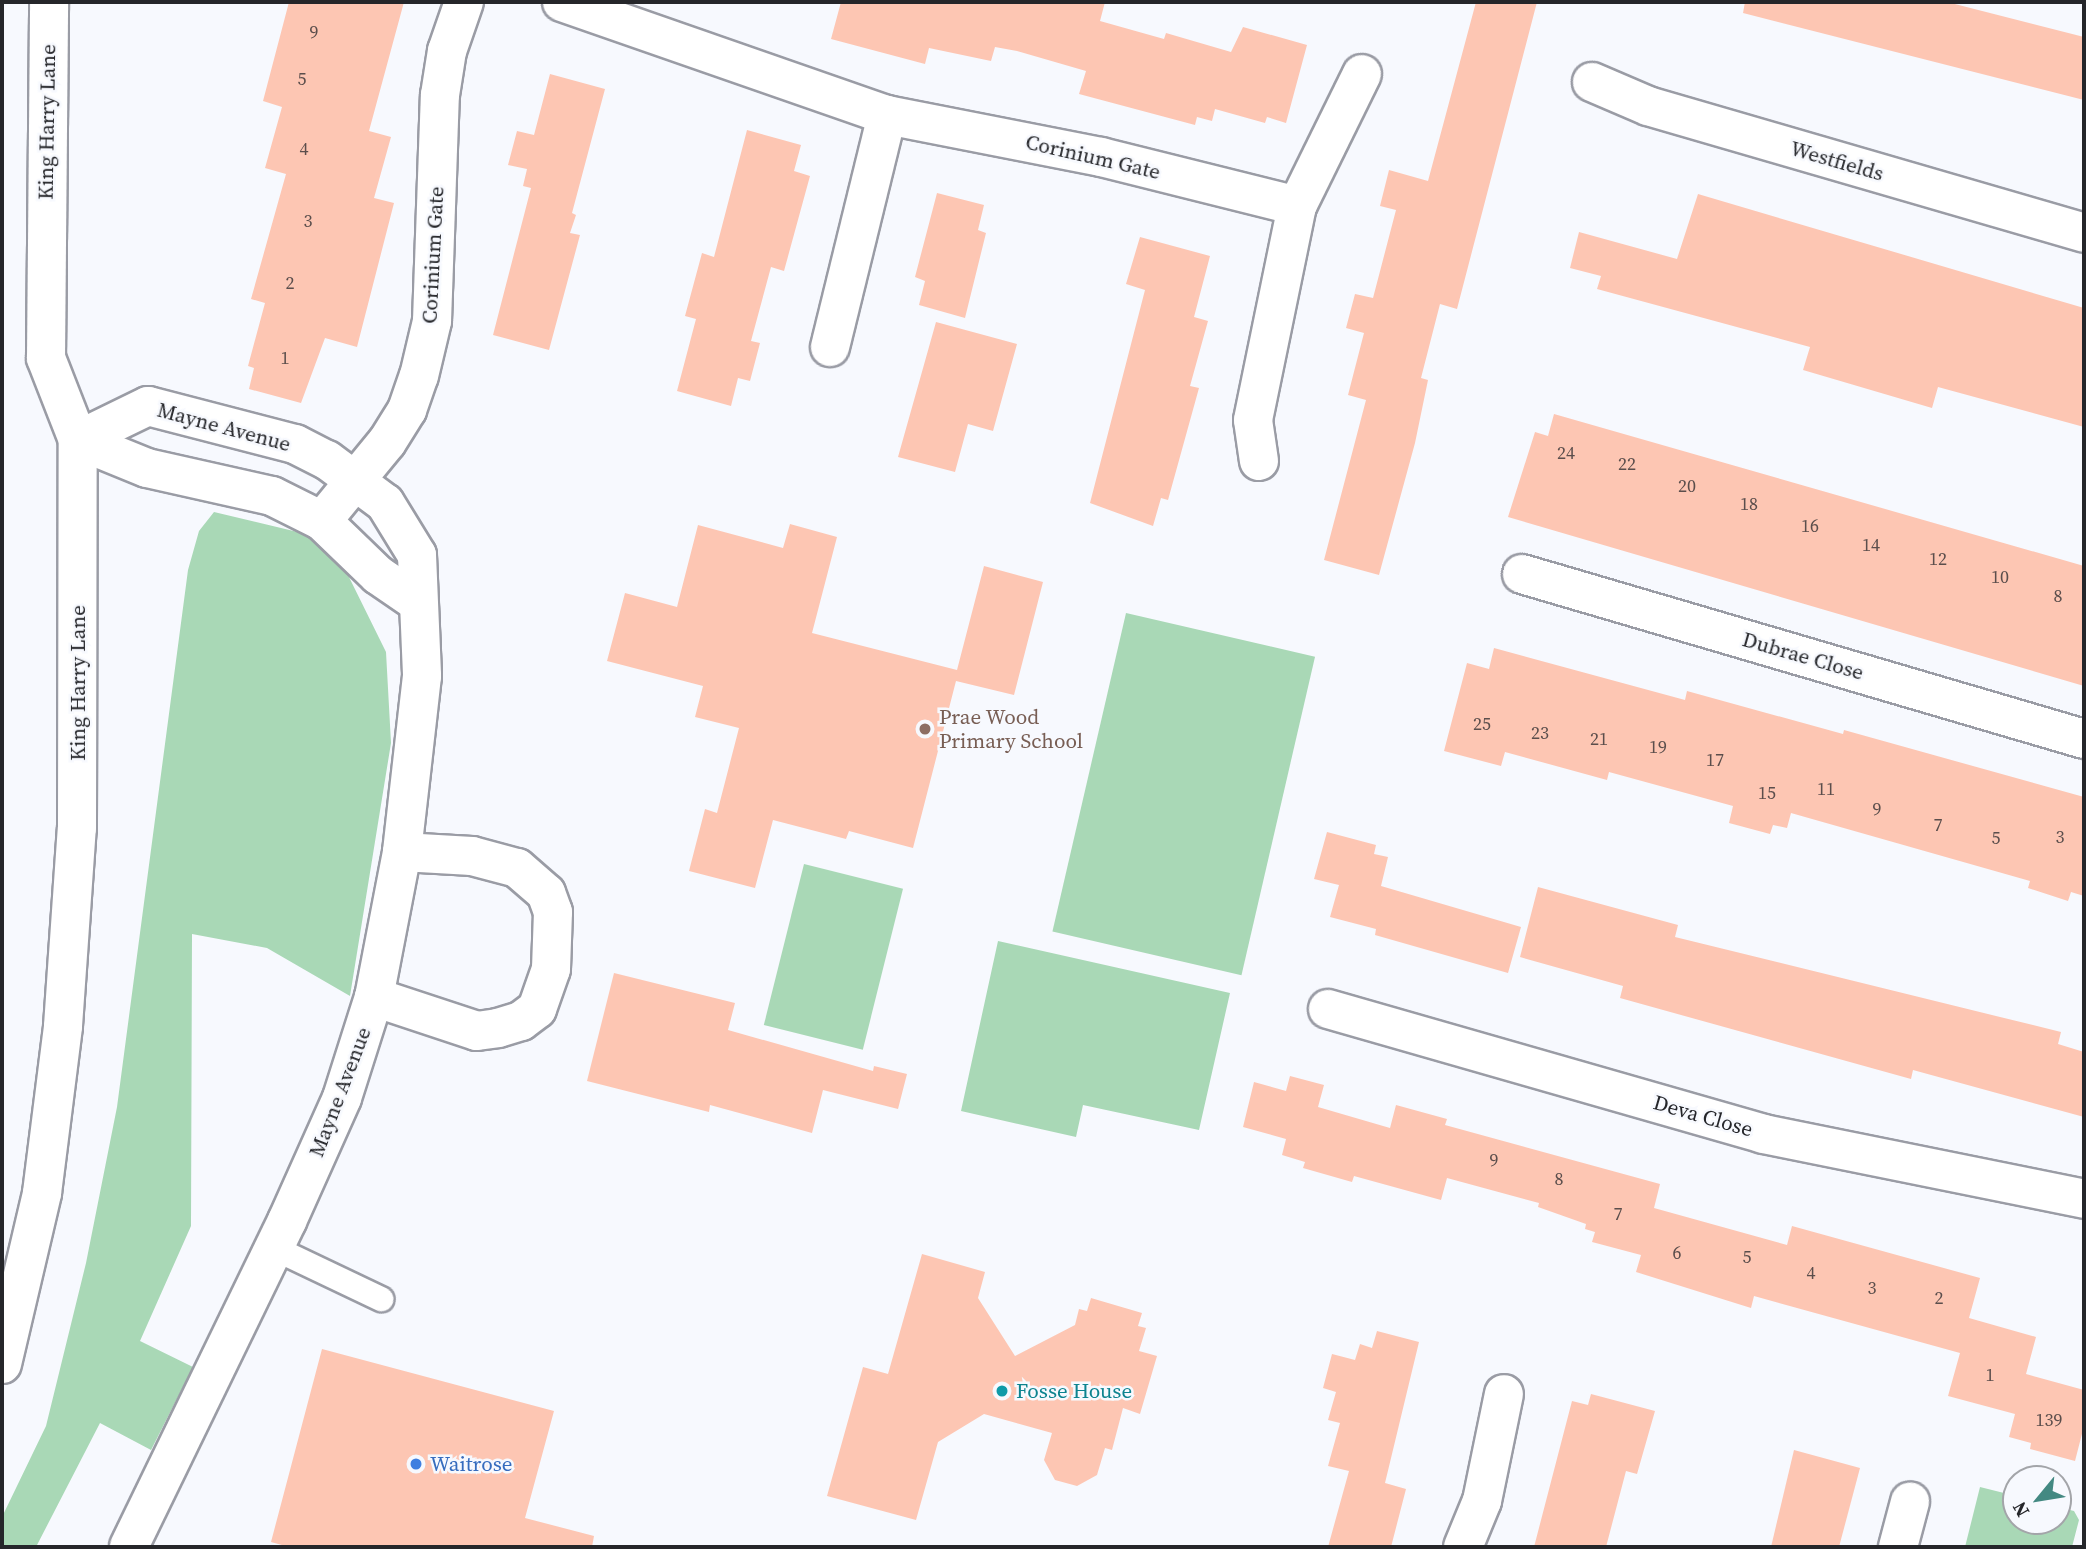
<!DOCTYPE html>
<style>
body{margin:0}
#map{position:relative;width:2086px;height:1549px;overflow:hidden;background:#f7f9fe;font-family:"Source Serif 4",serif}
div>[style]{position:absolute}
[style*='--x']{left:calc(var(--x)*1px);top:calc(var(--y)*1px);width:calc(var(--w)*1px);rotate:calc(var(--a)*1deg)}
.green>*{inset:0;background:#a9d8b6;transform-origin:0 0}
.building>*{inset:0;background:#fdc6b3}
.roads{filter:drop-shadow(2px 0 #9a9ca5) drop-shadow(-2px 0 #9a9ca5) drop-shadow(0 2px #9a9ca5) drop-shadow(0 -2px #9a9ca5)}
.service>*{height:24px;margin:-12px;padding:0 12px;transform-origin:12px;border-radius:12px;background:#fff}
.minor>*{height:38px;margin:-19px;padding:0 19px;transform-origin:19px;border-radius:19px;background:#fff}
.tertiary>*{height:38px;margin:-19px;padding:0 19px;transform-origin:19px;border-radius:19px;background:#fff}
.dots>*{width:19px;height:19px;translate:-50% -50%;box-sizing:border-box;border:4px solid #f7f9fe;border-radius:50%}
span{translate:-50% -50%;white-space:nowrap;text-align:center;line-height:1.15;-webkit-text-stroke:5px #f7f9fe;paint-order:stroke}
.number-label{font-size:18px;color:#5b4e4c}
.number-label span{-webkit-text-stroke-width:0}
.street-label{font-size:21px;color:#25262a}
.education-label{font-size:21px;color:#785e54}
.left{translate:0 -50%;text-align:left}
.culture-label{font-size:21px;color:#0d838f}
.shop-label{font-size:21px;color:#366cbe}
.frame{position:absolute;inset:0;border:4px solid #25262a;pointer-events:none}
.north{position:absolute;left:2002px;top:1465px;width:70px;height:70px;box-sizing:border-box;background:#f7f9fe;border:2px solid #a3a5a9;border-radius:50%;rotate:240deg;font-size:19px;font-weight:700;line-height:28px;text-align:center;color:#25262a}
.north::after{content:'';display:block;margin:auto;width:24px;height:32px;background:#438982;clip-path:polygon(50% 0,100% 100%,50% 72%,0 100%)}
</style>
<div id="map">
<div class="green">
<div style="clip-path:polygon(214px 512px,306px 534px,346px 571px,386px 652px,391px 743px,350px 996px,267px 948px,192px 934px,191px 1226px,140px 1341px,193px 1367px,151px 1450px,100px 1423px,36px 1547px,2px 1547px,2px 1517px,46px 1426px,86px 1263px,117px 1107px,188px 570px,199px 531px)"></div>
<div style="left:1126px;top:613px;width:194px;height:327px;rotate:13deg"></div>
<div style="left:804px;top:864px;width:102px;height:166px;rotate:14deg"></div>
<div style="clip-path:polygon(998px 941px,1230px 993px,1199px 1130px,1083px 1105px,1076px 1137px,961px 1111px)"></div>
<div style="clip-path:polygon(1980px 1487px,2016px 1496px,2016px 1521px,2058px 1521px,2058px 1507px,2074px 1511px,2079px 1520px,2072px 1547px,1965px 1547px)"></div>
</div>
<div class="building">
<div style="clip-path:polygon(289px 2px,404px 2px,369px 131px,391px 137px,374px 198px,394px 203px,357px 347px,325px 338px,301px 403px,249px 389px,254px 368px,248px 366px,265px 303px,251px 299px,286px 174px,265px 168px,282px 107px,263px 101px)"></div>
<div style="clip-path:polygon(841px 2px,1105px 2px,1100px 21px,1164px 39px,1166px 33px,1231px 52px,1243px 27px,1307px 45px,1286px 123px,1267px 117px,1265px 123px,1215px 109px,1212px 121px,1197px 117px,1195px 125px,1079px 94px,1086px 71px,1017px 51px,995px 47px,991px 61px,929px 48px,925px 64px,831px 39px)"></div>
<div style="clip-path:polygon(1476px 2px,1537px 2px,1457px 309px,1440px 304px,1421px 378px,1428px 380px,1415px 443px,1379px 575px,1324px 560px,1366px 400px,1348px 395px,1364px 333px,1346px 328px,1355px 294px,1373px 298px,1396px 210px,1380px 206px,1389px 170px,1428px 181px)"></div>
<div style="clip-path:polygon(1745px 2px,1947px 2px,2084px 37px,2084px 100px,1743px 13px)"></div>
<div style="clip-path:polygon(550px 74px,605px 89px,572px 213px,576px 215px,570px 233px,580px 235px,549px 350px,493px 335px,531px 188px,523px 186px,527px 169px,508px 165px,517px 131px,534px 135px)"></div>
<div style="clip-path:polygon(747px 130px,801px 145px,794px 171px,810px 176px,784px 271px,771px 267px,751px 341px,760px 343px,750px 381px,738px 378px,731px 406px,677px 391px,696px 319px,685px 316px,702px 253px,714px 257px)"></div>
<div style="clip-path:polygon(937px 193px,984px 205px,978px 230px,986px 233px,965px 318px,919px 305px,925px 281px,915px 277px)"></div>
<div style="clip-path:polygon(1698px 194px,2084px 308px,2084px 427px,1938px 387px,1932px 408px,1803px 370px,1810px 347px,1597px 289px,1601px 276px,1570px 268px,1579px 232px,1677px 259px)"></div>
<div style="clip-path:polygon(1140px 237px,1210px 256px,1194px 317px,1208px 321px,1190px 386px,1199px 388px,1168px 500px,1161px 498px,1153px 526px,1090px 503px,1145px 290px,1126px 284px)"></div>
<div style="clip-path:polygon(936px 322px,1017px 344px,993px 431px,968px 424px,955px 472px,898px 457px)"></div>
<div style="clip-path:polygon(1554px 414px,2084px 566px,2084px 686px,1508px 517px,1535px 432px,1548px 436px)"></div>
<div style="clip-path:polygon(790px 524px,837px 537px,812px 633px,957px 670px,984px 566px,1043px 582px,1014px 695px,956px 681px,913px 848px,849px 831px,846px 839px,773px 820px,755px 888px,689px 871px,705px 809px,717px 813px,739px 728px,695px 717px,703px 686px,607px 661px,625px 593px,677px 607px,698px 525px,783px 548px)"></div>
<div style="clip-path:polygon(1494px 648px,1685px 700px,1687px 691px,1843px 734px,1844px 730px,2084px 797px,2084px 896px,2071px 892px,2068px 901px,2028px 888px,2030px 881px,1791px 813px,1787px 828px,1773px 825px,1770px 834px,1729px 823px,1733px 806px,1609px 772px,1607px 780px,1505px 752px,1501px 766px,1444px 751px,1467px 663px,1489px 669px)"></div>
<div style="clip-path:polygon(1327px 832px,1376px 845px,1374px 854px,1388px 857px,1381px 886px,1521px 927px,1508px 973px,1375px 935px,1376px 929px,1330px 917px,1339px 885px,1314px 879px)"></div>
<div style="clip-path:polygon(1538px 887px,1678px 925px,1675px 937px,2061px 1032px,2058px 1044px,2084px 1052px,2084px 1117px,1913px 1070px,1911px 1079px,1620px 998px,1623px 986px,1520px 957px)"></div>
<div style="clip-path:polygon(614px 973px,735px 1003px,728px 1030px,873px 1071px,874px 1066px,907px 1074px,898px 1109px,823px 1090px,812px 1133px,710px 1105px,709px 1112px,587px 1081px)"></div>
<div style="clip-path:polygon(1290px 1076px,1324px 1085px,1318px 1107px,1390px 1128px,1396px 1105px,1447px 1119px,1445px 1125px,1660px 1184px,1654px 1208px,1787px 1245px,1792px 1226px,1980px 1278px,1969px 1318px,2036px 1337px,2026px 1374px,2084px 1390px,2084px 1426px,2075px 1461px,2030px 1449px,2031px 1443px,2009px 1437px,2015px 1414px,1948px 1396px,1960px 1353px,1754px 1296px,1751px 1308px,1636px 1272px,1641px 1255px,1592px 1242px,1595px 1232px,1585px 1229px,1586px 1224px,1538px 1207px,1539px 1203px,1447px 1178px,1441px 1200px,1354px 1176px,1352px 1182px,1303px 1168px,1305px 1162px,1282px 1155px,1286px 1139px,1243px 1127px,1254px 1082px,1286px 1091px)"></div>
<div style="clip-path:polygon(922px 1254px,985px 1272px,978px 1298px,1015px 1356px,1075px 1325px,1079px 1309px,1087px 1311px,1091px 1298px,1142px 1313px,1138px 1326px,1146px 1328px,1139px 1351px,1157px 1356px,1140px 1414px,1123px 1408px,1112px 1450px,1105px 1448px,1097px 1475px,1077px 1486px,1055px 1480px,1044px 1460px,1052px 1433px,984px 1414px,938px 1442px,916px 1520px,827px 1496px,863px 1367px,888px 1374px)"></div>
<div style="clip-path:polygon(1377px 1331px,1419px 1342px,1385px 1483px,1406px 1489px,1391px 1547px,1328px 1547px,1349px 1471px,1328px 1466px,1340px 1423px,1328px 1420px,1336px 1392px,1323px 1388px,1332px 1354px,1355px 1360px,1360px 1344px,1372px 1348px)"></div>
<div style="clip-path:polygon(322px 1349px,554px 1411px,525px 1518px,594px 1536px,592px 1547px,289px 1547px,271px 1542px)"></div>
<div style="clip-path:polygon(1591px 1394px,1655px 1411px,1637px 1474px,1626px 1471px,1606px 1547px,1534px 1547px,1572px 1401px,1588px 1405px)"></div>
<div style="clip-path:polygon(1794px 1450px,1860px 1468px,1839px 1547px,1771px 1547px)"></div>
</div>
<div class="roads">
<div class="service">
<div style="--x:274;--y:1248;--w:119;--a:25.5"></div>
</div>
<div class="minor">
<div style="--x:562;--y:2;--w:344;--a:19.2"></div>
<div style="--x:887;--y:115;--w:218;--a:11.1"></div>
<div style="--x:1101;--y:157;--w:202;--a:14"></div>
<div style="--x:1297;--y:206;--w:147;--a:-63.8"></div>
<div style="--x:1592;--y:82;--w:61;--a:23.2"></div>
<div style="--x:1648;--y:106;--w:454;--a:16.2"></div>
<div style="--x:830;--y:347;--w:239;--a:-76.2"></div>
<div style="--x:78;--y:440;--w:78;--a:-25.9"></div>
<div style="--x:148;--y:406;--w:152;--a:14.5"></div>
<div style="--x:295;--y:444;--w:36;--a:27"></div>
<div style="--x:327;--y:460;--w:72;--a:36.6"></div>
<div style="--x:385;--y:503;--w:61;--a:58.4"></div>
<div style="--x:417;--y:555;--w:121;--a:87.6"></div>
<div style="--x:422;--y:676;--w:177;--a:96.5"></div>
<div style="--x:402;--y:852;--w:148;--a:100.9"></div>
<div style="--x:374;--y:997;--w:106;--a:107.6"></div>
<div style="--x:342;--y:1098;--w:135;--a:114.1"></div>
<div style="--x:287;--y:1221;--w:362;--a:115.9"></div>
<div style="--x:78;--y:440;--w:74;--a:22.1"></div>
<div style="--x:147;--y:468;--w:128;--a:12.6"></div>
<div style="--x:272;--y:496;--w:56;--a:26.6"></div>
<div style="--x:322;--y:521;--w:78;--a:44"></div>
<div style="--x:378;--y:575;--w:46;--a:34.4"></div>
<div style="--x:1259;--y:461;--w:41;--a:-98.3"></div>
<div style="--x:1253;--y:420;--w:218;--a:-78.4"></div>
<div style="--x:322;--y:521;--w:102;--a:-50.6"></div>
<div style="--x:387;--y:442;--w:38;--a:-58"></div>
<div style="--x:407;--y:410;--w:36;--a:-71"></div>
<div style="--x:419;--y:376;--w:57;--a:-76.7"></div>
<div style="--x:432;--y:321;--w:226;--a:-88"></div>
<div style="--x:440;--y:95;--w:45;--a:-81"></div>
<div style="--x:447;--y:51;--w:52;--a:-70.9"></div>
<div style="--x:1522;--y:574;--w:586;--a:16.36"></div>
<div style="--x:374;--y:997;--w:108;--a:18.3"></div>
<div style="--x:477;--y:1031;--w:21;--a:-8"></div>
<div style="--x:498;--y:1028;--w:24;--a:-17"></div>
<div style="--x:521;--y:1021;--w:20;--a:-37"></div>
<div style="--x:537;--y:1009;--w:42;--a:-70.7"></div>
<div style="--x:551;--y:969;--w:57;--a:-88"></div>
<div style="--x:553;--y:912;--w:20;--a:-110"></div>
<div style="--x:546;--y:893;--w:38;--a:-139"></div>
<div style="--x:517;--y:868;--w:47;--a:-165.1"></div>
<div style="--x:472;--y:856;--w:70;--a:-176.7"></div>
<div style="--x:1328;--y:1009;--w:453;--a:16"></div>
<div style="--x:1763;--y:1134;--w:328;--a:11.4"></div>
<div style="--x:1463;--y:1547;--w:50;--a:-67.6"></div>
<div style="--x:1482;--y:1501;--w:109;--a:-78.4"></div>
<div style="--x:1898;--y:1547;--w:47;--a:-75.1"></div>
</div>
<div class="tertiary">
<div style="--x:2;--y:1364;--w:176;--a:-76.8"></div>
<div style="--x:42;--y:1193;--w:168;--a:-82.8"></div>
<div style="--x:63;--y:1026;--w:198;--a:-86"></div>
<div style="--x:77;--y:828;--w:388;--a:-89.9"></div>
<div style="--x:78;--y:440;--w:88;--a:-111.3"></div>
<div style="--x:46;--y:358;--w:356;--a:-89.5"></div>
</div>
</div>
<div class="dots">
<div style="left:925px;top:729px;background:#8d6e63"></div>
<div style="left:1002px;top:1391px;background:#0f9aa8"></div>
<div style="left:416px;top:1464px;background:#3f7fe0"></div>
</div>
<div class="number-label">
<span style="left:314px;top:32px">9</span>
<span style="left:302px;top:79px">5</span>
<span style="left:304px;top:149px">4</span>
<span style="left:308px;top:221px">3</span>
<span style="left:290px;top:283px">2</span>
<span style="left:285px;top:358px">1</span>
<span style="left:1566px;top:453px">24</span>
<span style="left:1627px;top:464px">22</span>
<span style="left:1687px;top:486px">20</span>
<span style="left:1749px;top:504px">18</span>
<span style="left:1810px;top:526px">16</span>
<span style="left:1871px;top:545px">14</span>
<span style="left:1938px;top:559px">12</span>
<span style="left:2000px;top:577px">10</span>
<span style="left:2058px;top:596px">8</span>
<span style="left:1482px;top:724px">25</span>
<span style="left:1540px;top:733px">23</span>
<span style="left:1599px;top:739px">21</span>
<span style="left:1658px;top:747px">19</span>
<span style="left:1715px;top:760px">17</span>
<span style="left:1826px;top:789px">11</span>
<span style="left:1767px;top:793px">15</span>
<span style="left:1877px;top:809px">9</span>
<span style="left:1938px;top:825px">7</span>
<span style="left:2060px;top:837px">3</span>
<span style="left:1996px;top:838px">5</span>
<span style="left:1494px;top:1160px">9</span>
<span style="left:1559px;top:1179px">8</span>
<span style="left:1618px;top:1214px">7</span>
<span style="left:1677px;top:1253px">6</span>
<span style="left:1747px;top:1257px">5</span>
<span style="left:1811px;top:1273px">4</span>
<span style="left:1872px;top:1288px">3</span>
<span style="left:1939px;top:1298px">2</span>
<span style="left:1990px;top:1375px">1</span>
<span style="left:2049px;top:1420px">139</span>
</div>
<div class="street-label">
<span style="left:47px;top:122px;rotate:-89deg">King Harry Lane</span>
<span style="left:1093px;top:157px;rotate:13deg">Corinium Gate</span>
<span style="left:1837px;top:161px;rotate:16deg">Westfields</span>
<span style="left:433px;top:255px;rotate:-87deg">Corinium Gate</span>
<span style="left:224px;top:427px;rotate:15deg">Mayne Avenue</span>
<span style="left:1803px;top:656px;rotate:16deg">Dubrae Close</span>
<span style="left:78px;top:683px;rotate:-90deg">King Harry Lane</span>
<span style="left:340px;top:1092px;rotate:-69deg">Mayne Avenue</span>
<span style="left:1703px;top:1116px;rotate:16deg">Deva Close</span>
</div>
<div class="education-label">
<span class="left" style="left:939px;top:729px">Prae Wood<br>Primary School</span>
</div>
<div class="culture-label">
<span class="left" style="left:1016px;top:1391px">Fosse House</span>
</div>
<div class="shop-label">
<span class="left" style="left:430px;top:1464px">Waitrose</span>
</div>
<div class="frame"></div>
<div class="north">N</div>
</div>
